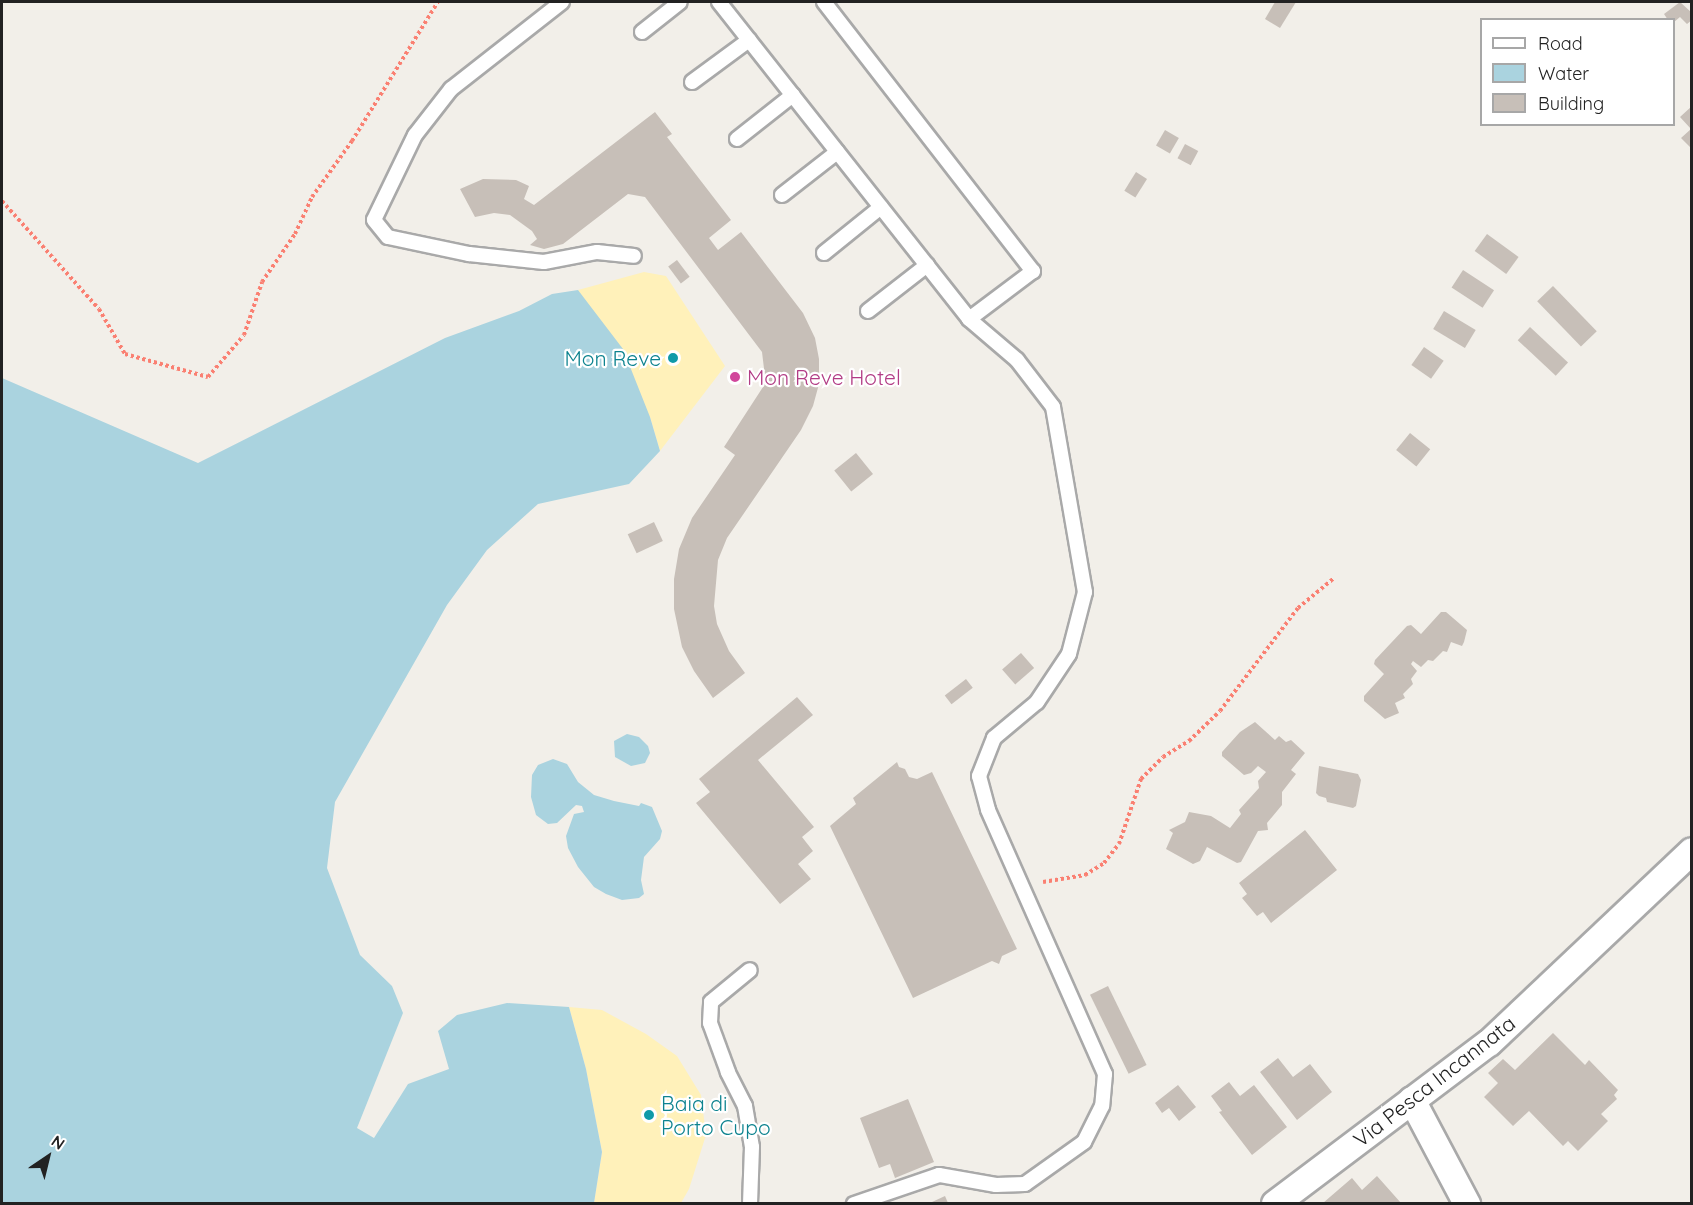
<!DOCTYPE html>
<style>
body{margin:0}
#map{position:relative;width:1693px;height:1205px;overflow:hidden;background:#f2efe9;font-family:Quicksand,sans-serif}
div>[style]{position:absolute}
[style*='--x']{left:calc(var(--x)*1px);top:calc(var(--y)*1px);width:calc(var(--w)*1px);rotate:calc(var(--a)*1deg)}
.sand>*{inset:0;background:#fff1ba}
.water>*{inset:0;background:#aad3df}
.building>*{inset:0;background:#c7bfb8;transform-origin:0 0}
.path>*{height:4px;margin-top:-2px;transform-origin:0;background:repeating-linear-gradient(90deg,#fa8072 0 3px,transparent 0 6px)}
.roads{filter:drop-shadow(2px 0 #a9a9a9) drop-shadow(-2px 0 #a9a9a9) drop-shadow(0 2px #a9a9a9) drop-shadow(0 -2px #a9a9a9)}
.service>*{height:14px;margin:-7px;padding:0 7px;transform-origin:7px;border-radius:7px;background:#fff}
.minor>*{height:26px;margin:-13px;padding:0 13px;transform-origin:13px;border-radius:13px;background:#fff}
.dots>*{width:16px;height:16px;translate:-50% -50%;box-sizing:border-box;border:3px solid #fff;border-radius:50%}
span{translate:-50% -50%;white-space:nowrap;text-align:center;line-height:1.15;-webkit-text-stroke:4.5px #fff;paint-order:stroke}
.culture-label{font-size:21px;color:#0d838f}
.right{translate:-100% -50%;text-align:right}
.left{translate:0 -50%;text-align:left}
.hotel-label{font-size:21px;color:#b23c85}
.street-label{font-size:21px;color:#222}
.frame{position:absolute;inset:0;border:3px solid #222;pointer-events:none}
.legend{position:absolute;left:1480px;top:18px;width:195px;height:108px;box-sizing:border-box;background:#fff;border:2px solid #a7a7a7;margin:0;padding:8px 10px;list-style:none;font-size:18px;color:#222}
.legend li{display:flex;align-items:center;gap:12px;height:30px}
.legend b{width:30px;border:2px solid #a7a7a7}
.north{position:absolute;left:18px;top:1127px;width:60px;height:60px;-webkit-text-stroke:4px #fff;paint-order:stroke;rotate:35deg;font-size:16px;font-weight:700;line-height:24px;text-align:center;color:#222}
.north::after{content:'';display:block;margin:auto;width:21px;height:27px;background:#222;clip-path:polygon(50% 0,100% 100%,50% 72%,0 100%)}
</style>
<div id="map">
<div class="sand">
<div style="clip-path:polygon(644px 272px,666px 276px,725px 366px,660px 451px,650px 417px,578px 290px)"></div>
<div style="clip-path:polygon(569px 1007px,602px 1010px,646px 1034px,677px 1056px,701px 1095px,706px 1135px,689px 1189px,681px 1203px,594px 1203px,602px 1152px,586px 1069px)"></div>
</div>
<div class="water">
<div style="clip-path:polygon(578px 290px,623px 349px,650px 417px,660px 451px,629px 484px,538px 504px,487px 550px,447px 605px,335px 802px,327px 868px,360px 955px,392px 986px,403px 1013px,357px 1128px,374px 1138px,408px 1084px,449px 1069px,438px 1031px,457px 1015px,507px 1003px,569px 1007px,586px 1069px,602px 1152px,594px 1203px,2px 1203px,2px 378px,198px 463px,445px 338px,519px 311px,552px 294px)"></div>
<div style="clip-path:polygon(627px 734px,639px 737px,648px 746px,650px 753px,645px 763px,631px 766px,615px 757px,614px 741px)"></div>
<div style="clip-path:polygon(553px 759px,567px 764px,578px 782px,594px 795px,614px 801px,639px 806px,641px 803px,652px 807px,662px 831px,660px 839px,644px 857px,641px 880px,644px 894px,639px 898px,622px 900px,606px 894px,594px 887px,578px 867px,568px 848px,566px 836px,574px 814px,584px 812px,582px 806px,576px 805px,557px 823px,548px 824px,536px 815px,531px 797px,532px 775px,538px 765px)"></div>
</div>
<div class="building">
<div style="clip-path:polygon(1275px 2px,1296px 2px,1280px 28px,1265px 19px)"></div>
<div style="clip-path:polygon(1680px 2px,1692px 13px,1692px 20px,1687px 24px,1680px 17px,1674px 22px,1674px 20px,1668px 20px,1664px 14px)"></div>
<div style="clip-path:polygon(1692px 106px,1692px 149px,1681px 138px,1691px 129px,1680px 117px)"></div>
<div style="clip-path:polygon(655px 112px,672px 134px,667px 137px,731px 220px,709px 238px,718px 250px,741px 232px,803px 313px,815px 338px,819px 359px,819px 384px,813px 406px,801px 430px,727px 538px,718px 560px,714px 606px,717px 624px,729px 651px,745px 673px,713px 698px,694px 671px,682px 647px,674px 609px,674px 579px,679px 549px,692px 518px,735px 455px,724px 447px,763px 387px,765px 377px,762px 352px,645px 197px,628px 194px,563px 244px,544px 249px,530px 245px,537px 239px,532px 231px,510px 215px,494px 213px,475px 217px,460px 189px,483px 179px,516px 180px,529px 186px,524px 199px,534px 205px)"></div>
<div style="left:1165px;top:130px;width:16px;height:18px;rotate:30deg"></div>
<div style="left:1185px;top:144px;width:15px;height:16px;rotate:28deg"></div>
<div style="left:1136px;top:172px;width:13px;height:22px;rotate:32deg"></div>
<div style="left:1487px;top:234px;width:39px;height:21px;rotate:36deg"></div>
<div style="left:677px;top:260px;width:21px;height:11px;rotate:53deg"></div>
<div style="left:1463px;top:270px;width:37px;height:21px;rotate:33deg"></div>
<div style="left:1553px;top:286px;width:63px;height:22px;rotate:46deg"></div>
<div style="left:1444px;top:311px;width:37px;height:21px;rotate:31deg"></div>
<div style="left:1530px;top:327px;width:52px;height:18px;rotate:43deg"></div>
<div style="left:1424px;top:347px;width:24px;height:22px;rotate:35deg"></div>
<div style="left:1410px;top:433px;width:26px;height:22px;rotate:39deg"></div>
<div style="left:856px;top:453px;width:27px;height:28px;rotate:51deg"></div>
<div style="left:654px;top:522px;width:21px;height:29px;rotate:65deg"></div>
<div style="clip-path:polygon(1441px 612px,1446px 612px,1467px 630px,1464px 642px,1462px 646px,1451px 642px,1447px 652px,1443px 651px,1433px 661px,1428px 660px,1421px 667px,1413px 661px,1411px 664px,1417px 671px,1411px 679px,1413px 684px,1403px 694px,1405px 698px,1395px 703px,1399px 713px,1385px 719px,1364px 701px,1364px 696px,1384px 674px,1374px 664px,1375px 660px,1407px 626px,1411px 625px,1421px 634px)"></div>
<div style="left:1021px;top:653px;width:20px;height:25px;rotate:49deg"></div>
<div style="left:966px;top:679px;width:11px;height:27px;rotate:52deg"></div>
<div style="clip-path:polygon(797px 697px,813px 715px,758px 760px,814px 827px,802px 837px,813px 851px,798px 864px,811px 879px,780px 904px,696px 803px,710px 792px,699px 779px)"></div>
<div style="clip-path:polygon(1255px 722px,1275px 740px,1279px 736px,1286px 742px,1291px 740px,1305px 753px,1291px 770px,1296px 774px,1282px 792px,1282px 805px,1267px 823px,1268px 830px,1258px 831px,1241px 862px,1237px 863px,1207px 847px,1200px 861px,1193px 864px,1166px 849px,1173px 833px,1169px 830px,1185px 822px,1189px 812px,1211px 816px,1230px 828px,1241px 814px,1239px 810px,1259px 788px,1258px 781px,1266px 772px,1258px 766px,1251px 773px,1244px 775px,1222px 756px,1222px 752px,1240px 732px)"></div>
<div style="clip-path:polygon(897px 762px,899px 767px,905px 769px,909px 777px,917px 779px,932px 772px,1017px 949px,1002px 956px,999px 964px,992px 961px,913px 998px,830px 826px,856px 804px,853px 798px)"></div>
<div style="clip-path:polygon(1319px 766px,1358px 774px,1361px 780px,1356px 806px,1353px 808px,1327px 802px,1326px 798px,1319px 796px,1316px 793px)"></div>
<div style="clip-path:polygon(1305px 830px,1337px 870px,1271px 923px,1263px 912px,1257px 916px,1242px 898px,1247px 894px,1239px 883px)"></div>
<div style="left:1108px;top:986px;width:88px;height:20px;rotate:64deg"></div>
<div style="clip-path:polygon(1553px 1033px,1585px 1065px,1589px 1060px,1618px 1090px,1614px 1095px,1617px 1099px,1601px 1114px,1608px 1121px,1578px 1151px,1568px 1141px,1563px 1146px,1529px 1111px,1513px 1126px,1484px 1097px,1498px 1083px,1488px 1073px,1503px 1059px,1515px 1070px)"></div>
<div style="clip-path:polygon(1278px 1058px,1293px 1077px,1310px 1064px,1332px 1092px,1297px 1120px,1260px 1072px)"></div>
<div style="clip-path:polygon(1229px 1082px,1240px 1096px,1254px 1085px,1287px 1127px,1252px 1155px,1219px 1112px,1222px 1111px,1211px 1096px)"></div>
<div style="clip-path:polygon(1178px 1085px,1196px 1107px,1179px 1121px,1169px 1108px,1162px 1113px,1155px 1103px)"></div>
<div style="clip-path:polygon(908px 1099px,934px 1162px,895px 1178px,890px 1164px,879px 1168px,860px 1118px)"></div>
<div style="clip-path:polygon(1377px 1176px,1401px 1203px,1323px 1203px,1352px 1178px,1362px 1190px)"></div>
<div style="clip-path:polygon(945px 1196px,948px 1203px,933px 1203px,932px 1202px)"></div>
</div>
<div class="path">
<div style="--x:2;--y:201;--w:145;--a:48.1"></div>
<div style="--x:99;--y:309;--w:52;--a:60"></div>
<div style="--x:125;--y:354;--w:86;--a:15.5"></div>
<div style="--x:208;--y:377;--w:55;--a:-49.4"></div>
<div style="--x:244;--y:335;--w:56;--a:-71.2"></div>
<div style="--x:262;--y:282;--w:58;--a:-55.5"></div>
<div style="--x:295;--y:234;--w:41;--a:-65.3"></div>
<div style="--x:312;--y:197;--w:69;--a:-54.5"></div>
<div style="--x:352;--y:141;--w:163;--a:-58.3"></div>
<div style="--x:1043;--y:882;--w:43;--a:-9.5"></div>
<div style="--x:1085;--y:875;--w:22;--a:-32"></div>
<div style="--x:1104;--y:863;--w:24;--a:-52"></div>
<div style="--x:1119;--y:844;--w:69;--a:-71.3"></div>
<div style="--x:1141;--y:779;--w:31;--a:-45"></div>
<div style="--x:1163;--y:757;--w:31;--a:-32"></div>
<div style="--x:1189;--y:741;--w:43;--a:-44.1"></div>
<div style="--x:1220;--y:711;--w:129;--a:-52.9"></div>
<div style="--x:1298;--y:608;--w:47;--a:-39.8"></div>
</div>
<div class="roads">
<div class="service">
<div style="--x:562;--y:2;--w:141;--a:141.9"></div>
<div style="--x:451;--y:89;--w:58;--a:128"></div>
<div style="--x:415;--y:135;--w:94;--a:115.8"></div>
<div style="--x:374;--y:220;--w:22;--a:51"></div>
<div style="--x:388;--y:237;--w:83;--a:11.9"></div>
<div style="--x:469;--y:254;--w:75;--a:6.1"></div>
<div style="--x:544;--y:262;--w:54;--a:-10.7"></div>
<div style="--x:597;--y:252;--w:37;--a:6"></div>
<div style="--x:719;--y:2;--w:404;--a:51.7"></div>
<div style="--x:969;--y:319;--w:63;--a:40.5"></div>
<div style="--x:1017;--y:360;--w:59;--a:52.5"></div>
<div style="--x:1053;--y:407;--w:188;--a:80.2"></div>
<div style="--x:1085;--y:592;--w:64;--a:104.5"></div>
<div style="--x:1069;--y:654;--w:58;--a:123.7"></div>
<div style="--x:1037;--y:702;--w:56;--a:140.1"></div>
<div style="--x:994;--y:738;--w:41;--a:111.5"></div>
<div style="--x:979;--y:776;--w:35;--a:75"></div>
<div style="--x:988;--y:810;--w:289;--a:66.1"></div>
<div style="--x:1105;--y:1074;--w:32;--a:95"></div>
<div style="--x:1102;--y:1106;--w:40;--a:116.6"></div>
<div style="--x:1084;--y:1142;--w:72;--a:144.6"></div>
<div style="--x:1025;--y:1184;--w:29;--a:178"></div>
<div style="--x:996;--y:1185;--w:58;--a:-170"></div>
<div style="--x:939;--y:1175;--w:90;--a:161.2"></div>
<div style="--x:824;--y:2;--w:341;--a:52.2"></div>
<div style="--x:1033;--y:271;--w:80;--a:143.1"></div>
<div style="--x:642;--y:32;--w:48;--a:-38.3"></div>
<div style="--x:692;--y:82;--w:71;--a:-36.4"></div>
<div style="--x:737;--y:139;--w:71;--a:-38.2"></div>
<div style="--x:782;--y:195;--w:70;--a:-38"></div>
<div style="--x:824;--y:253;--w:73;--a:-38.9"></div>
<div style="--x:868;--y:311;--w:75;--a:-37.9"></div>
<div style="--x:750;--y:1204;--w:57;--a:-88"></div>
<div style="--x:752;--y:1147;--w:42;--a:-99.7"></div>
<div style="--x:745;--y:1106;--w:38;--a:-117"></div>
<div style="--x:728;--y:1072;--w:52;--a:-110.2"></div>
<div style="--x:710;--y:1023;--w:21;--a:-87"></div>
<div style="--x:711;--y:1002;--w:50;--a:-39.4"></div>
</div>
<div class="minor">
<div style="--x:1412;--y:1100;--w:118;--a:62.1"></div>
<div style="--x:1275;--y:1204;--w:268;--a:-37"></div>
<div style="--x:1489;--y:1043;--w:279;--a:-43.4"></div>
</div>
</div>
<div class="dots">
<div style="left:673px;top:358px;background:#0f9aa8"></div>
<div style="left:735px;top:377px;background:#d1479c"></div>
<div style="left:649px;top:1115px;background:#0f9aa8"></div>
</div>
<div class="culture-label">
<span class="right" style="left:661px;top:358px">Mon Reve</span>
<span class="left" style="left:661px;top:1115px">Baia di<br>Porto Cupo</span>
</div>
<div class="hotel-label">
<span class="left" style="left:747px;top:377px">Mon Reve Hotel</span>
</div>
<div class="street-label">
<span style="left:1434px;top:1081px;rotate:-38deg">Via Pesca Incannata</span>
</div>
<div class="frame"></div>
<ul class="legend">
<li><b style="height:8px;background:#fff"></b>Road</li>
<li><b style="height:16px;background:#aad3df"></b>Water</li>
<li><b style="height:16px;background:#c7bfb8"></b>Building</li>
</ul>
<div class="north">N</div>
</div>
